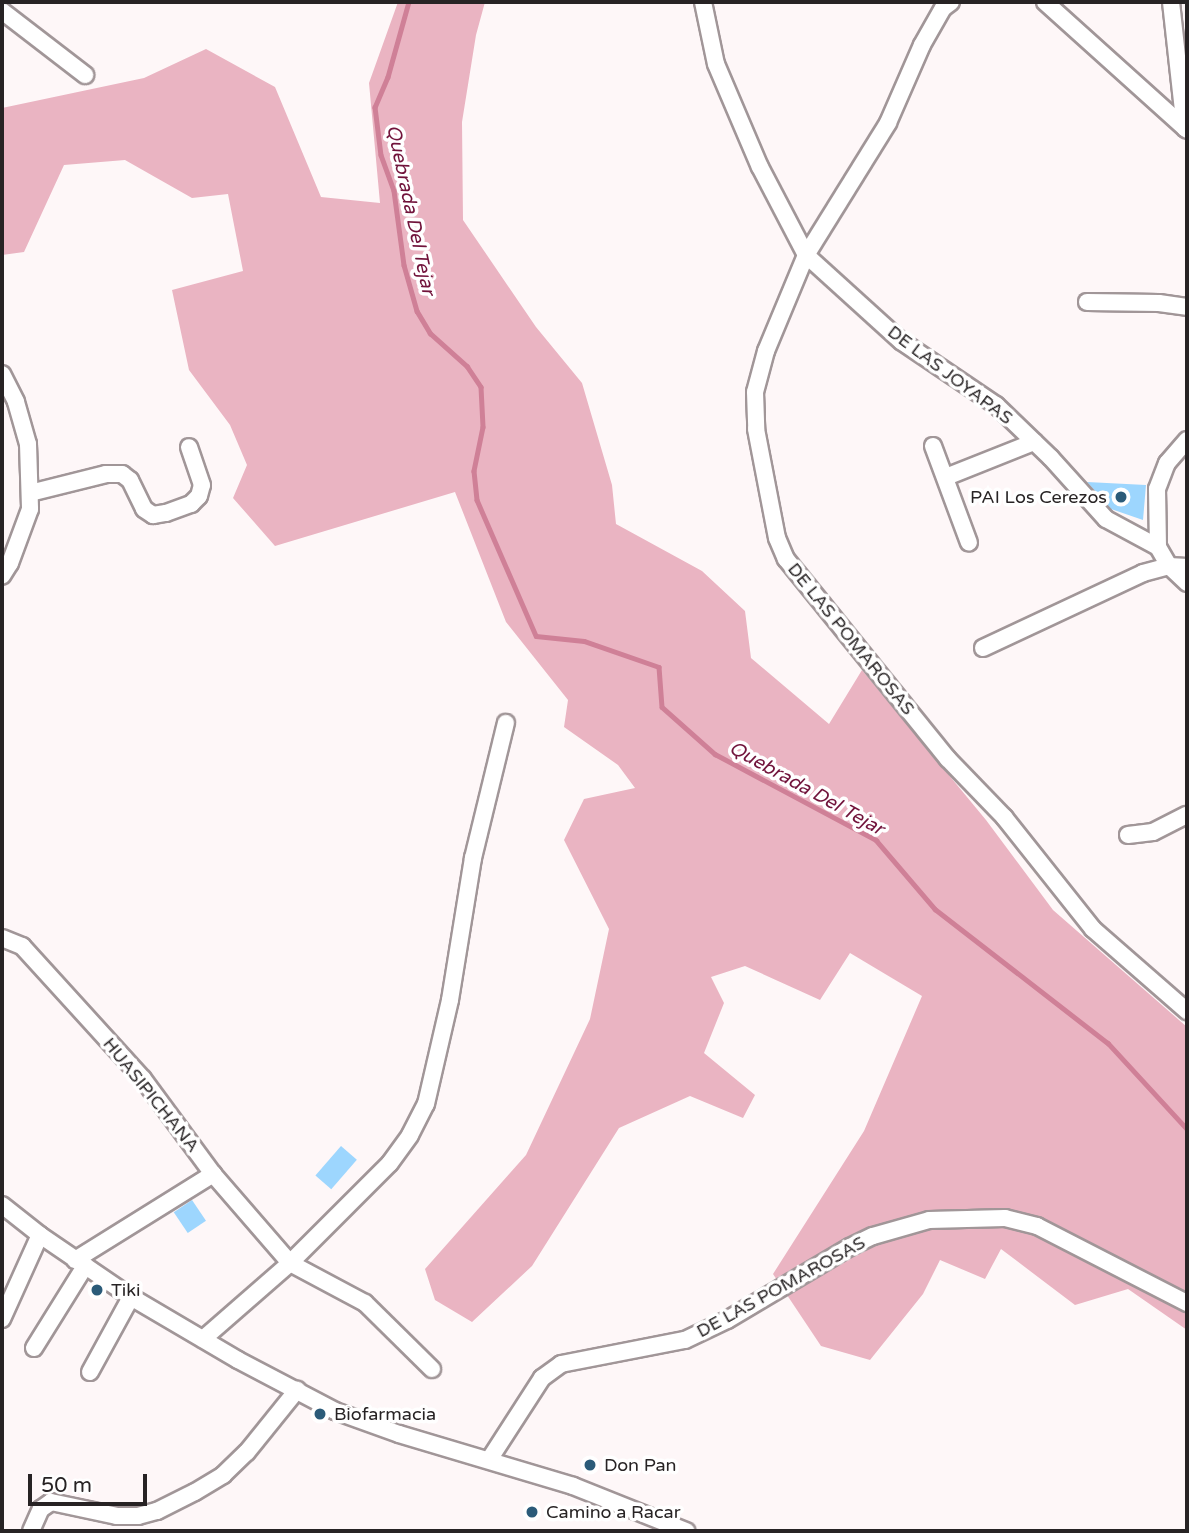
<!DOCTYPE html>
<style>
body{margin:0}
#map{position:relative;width:1189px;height:1533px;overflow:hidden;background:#fef7f8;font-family:"Varela Round",sans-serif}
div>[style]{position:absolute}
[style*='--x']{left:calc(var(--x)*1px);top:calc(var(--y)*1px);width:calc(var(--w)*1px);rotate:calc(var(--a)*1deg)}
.green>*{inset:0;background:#eab4c2}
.stream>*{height:4.5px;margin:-2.25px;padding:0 2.25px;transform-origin:2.25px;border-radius:2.25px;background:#cf8097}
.building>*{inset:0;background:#9dd6fe;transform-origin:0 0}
.roads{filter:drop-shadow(2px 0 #a19698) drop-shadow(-2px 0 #a19698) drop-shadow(0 2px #a19698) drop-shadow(0 -2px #a19698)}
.minor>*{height:16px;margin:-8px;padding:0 8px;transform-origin:8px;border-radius:8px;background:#fff}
.dots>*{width:19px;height:19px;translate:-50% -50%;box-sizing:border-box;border:4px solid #fff;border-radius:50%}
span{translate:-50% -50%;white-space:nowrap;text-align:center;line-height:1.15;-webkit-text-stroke:7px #fff;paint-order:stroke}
.street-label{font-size:18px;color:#272324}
.poi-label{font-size:18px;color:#272324}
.right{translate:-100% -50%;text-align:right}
.left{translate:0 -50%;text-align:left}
.water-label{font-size:19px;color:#71133b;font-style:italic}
.frame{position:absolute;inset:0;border:4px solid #272324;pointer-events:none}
.scale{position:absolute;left:28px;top:1474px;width:119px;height:32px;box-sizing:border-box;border:4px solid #272324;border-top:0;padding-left:9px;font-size:21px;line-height:24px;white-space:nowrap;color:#272324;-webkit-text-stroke:5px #fff;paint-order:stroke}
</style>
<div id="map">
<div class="green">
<div style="clip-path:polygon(398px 2px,485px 2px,476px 35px,462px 122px,463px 220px,536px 327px,582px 383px,612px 485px,616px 524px,702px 571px,745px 611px,751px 658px,829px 724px,862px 670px,986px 820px,1053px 910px,1187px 1027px,1187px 1330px,1128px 1289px,1075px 1305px,1001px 1249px,985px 1279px,940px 1260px,923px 1294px,870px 1360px,821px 1346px,773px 1274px,864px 1131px,922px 996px,850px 953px,820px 1000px,745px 966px,711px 977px,724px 1003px,704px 1053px,755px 1095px,743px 1118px,690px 1096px,619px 1128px,532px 1266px,472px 1322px,435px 1300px,425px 1269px,526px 1155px,590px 1019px,609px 929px,564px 840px,584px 799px,635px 788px,618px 765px,564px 727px,568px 700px,506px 622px,455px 492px,275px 546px,233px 498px,247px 465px,230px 425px,189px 370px,172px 290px,243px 271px,228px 194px,192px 198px,125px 160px,64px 165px,24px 252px,2px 255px,2px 108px,144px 78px,206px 49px,275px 87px,321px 197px,380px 203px,369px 83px)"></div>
</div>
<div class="stream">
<div style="--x:409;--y:2;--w:78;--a:105.6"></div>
<div style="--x:388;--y:77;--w:33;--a:113"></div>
<div style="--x:375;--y:107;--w:48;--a:82.9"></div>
<div style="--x:381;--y:155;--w:38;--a:70"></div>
<div style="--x:394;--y:191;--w:75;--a:82.3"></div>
<div style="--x:404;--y:265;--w:48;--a:74.2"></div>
<div style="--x:417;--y:311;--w:26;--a:59"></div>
<div style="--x:430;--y:333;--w:50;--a:41.7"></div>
<div style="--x:467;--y:366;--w:25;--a:56"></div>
<div style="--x:481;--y:387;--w:40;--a:87.1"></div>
<div style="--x:483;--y:427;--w:45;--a:101.6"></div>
<div style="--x:474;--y:471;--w:29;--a:84"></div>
<div style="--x:477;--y:500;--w:148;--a:66.5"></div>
<div style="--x:536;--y:636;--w:48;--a:5.9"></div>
<div style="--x:584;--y:641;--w:79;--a:19.1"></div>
<div style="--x:659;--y:667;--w:40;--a:85.7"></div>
<div style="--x:662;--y:707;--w:71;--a:41.6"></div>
<div style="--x:715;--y:754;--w:183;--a:28.1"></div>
<div style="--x:876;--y:840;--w:91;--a:49.5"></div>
<div style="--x:935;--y:909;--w:219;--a:37.8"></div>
<div style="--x:1108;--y:1043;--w:117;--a:47.4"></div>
</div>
<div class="building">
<div style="clip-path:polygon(1087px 482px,1146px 485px,1143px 520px,1111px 509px)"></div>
<div style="left:341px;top:1146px;width:21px;height:39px;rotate:41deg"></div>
<div style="left:192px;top:1200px;width:25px;height:22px;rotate:56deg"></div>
</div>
<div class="roads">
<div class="minor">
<div style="--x:703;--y:2;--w:63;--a:78.2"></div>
<div style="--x:716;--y:64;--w:112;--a:66.9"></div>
<div style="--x:760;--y:167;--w:99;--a:62.4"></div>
<div style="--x:806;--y:255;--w:128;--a:42.2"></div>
<div style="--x:901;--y:341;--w:115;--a:34"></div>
<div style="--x:996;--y:405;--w:76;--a:43.9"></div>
<div style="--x:1051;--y:458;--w:82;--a:48"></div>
<div style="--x:1106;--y:519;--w:59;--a:28.3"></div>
<div style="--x:951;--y:2;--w:10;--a:143"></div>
<div style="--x:943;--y:8;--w:43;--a:119.6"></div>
<div style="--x:922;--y:45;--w:85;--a:113.6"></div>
<div style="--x:888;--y:123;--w:155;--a:121.8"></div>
<div style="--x:806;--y:255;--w:104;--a:112.6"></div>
<div style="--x:766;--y:351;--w:42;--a:105"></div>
<div style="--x:755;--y:392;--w:37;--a:88"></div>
<div style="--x:756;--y:429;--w:111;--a:79.1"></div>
<div style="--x:777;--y:538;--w:23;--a:67"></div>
<div style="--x:786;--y:559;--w:257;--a:51"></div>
<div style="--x:948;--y:759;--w:81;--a:46"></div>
<div style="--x:1004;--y:817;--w:143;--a:51.5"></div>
<div style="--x:1093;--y:929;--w:125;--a:41.1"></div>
<div style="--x:1045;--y:2;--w:191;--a:42"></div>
<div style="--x:1171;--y:2;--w:127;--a:83.7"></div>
<div style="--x:2;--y:11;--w:105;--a:37.6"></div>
<div style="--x:1087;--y:302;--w:72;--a:0.8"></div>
<div style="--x:1159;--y:303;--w:28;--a:8"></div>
<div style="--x:2;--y:374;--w:31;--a:63"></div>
<div style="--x:16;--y:402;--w:44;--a:74.1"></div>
<div style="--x:28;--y:444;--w:65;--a:88.2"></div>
<div style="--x:30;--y:509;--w:58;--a:110.3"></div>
<div style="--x:10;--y:563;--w:15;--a:122"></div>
<div style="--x:1187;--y:440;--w:30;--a:131"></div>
<div style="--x:1167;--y:463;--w:28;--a:111"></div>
<div style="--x:1157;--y:489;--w:58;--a:89"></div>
<div style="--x:1158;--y:547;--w:22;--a:60"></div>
<div style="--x:1169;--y:566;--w:25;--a:43"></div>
<div style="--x:933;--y:446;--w:103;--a:69.6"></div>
<div style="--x:946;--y:477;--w:95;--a:-21.7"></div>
<div style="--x:30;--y:493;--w:78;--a:-14"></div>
<div style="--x:106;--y:474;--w:16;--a:0"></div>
<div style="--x:122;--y:474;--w:10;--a:37"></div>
<div style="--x:130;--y:480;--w:32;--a:64"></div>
<div style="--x:144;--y:509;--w:11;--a:34"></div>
<div style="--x:153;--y:515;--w:13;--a:-9"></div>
<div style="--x:166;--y:513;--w:27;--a:-20"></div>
<div style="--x:191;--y:504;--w:11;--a:-45"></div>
<div style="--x:199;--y:496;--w:11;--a:-75"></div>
<div style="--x:202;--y:485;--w:40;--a:-108.9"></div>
<div style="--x:983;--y:648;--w:177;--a:-25.1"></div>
<div style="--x:1143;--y:573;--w:27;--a:-15"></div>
<div style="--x:1169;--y:566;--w:18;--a:3"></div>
<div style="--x:1128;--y:835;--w:25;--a:-7"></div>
<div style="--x:1153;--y:832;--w:38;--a:-27"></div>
<div style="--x:2;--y:938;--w:22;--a:22"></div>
<div style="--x:22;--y:946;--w:180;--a:47.7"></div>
<div style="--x:143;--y:1079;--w:118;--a:53.6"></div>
<div style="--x:213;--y:1174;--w:118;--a:49.1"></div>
<div style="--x:290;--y:1263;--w:85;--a:28.1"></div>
<div style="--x:365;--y:1303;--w:94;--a:44.6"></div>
<div style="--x:2;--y:1205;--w:48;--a:38.3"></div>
<div style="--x:40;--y:1235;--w:110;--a:34.3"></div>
<div style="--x:131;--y:1297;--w:124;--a:30.5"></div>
<div style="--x:238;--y:1360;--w:110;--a:27.7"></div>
<div style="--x:335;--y:1411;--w:68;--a:19.8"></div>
<div style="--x:399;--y:1434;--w:182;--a:16.6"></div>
<div style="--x:573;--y:1486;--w:122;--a:21.7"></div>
<div style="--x:75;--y:1260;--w:163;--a:-31.9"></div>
<div style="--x:2;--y:1319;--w:92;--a:-65.7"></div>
<div style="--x:203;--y:1339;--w:116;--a:-41.1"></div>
<div style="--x:290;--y:1263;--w:141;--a:-45"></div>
<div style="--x:390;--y:1163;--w:34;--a:-54"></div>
<div style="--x:410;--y:1135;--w:35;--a:-63"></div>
<div style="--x:426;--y:1104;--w:107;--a:-77"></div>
<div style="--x:450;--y:1000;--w:144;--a:-80.8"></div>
<div style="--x:473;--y:858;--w:139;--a:-76.3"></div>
<div style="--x:34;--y:1348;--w:97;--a:-58.1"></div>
<div style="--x:90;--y:1372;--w:85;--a:-61.3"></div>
<div style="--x:489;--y:1460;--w:98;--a:-57.1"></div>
<div style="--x:542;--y:1378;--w:24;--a:-36"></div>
<div style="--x:561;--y:1364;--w:126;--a:-11"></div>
<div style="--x:685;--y:1340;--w:47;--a:-25.5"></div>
<div style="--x:727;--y:1320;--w:143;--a:-30.7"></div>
<div style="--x:850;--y:1247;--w:25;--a:-26"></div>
<div style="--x:873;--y:1236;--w:58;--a:-15.9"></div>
<div style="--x:929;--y:1220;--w:76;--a:-1.5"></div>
<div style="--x:1005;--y:1218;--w:33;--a:14"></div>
<div style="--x:1037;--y:1226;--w:169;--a:27.2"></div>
<div style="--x:31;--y:1531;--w:24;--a:-66"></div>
<div style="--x:41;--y:1509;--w:12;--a:-35"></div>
<div style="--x:51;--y:1502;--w:67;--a:12"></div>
<div style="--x:117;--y:1516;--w:21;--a:0"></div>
<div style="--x:138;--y:1516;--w:20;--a:-15"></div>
<div style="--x:157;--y:1511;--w:42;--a:-26.6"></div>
<div style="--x:195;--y:1492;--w:33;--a:-31"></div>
<div style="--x:223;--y:1475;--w:33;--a:-44"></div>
<div style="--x:247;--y:1452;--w:80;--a:-51.1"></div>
</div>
</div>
<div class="dots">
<div style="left:1121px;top:497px;background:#2b5b79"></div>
<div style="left:97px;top:1290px;background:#2b5b79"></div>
<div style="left:320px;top:1414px;background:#2b5b79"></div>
<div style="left:590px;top:1465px;background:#2b5b79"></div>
<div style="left:532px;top:1512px;background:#2b5b79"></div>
</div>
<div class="street-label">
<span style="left:950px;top:375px;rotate:37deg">DE LAS JOYAPAS</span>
<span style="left:851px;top:639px;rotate:51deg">DE LAS POMAROSAS</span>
<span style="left:151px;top:1095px;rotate:51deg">HUASIPICHANA</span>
<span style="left:781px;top:1287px;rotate:-29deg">DE LAS POMAROSAS</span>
</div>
<div class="poi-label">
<span class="right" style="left:1107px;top:497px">PAI Los Cerezos</span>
<span class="left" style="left:111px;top:1290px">Tiki</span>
<span class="left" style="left:334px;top:1414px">Biofarmacia</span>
<span class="left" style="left:604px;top:1465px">Don Pan</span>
<span class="left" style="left:546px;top:1512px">Camino a Racar</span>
</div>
<div class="water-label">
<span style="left:410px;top:210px;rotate:78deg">Quebrada Del Tejar</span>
<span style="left:806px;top:789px;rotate:29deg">Quebrada Del Tejar</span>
</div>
<div class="frame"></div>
<div class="scale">50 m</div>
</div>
